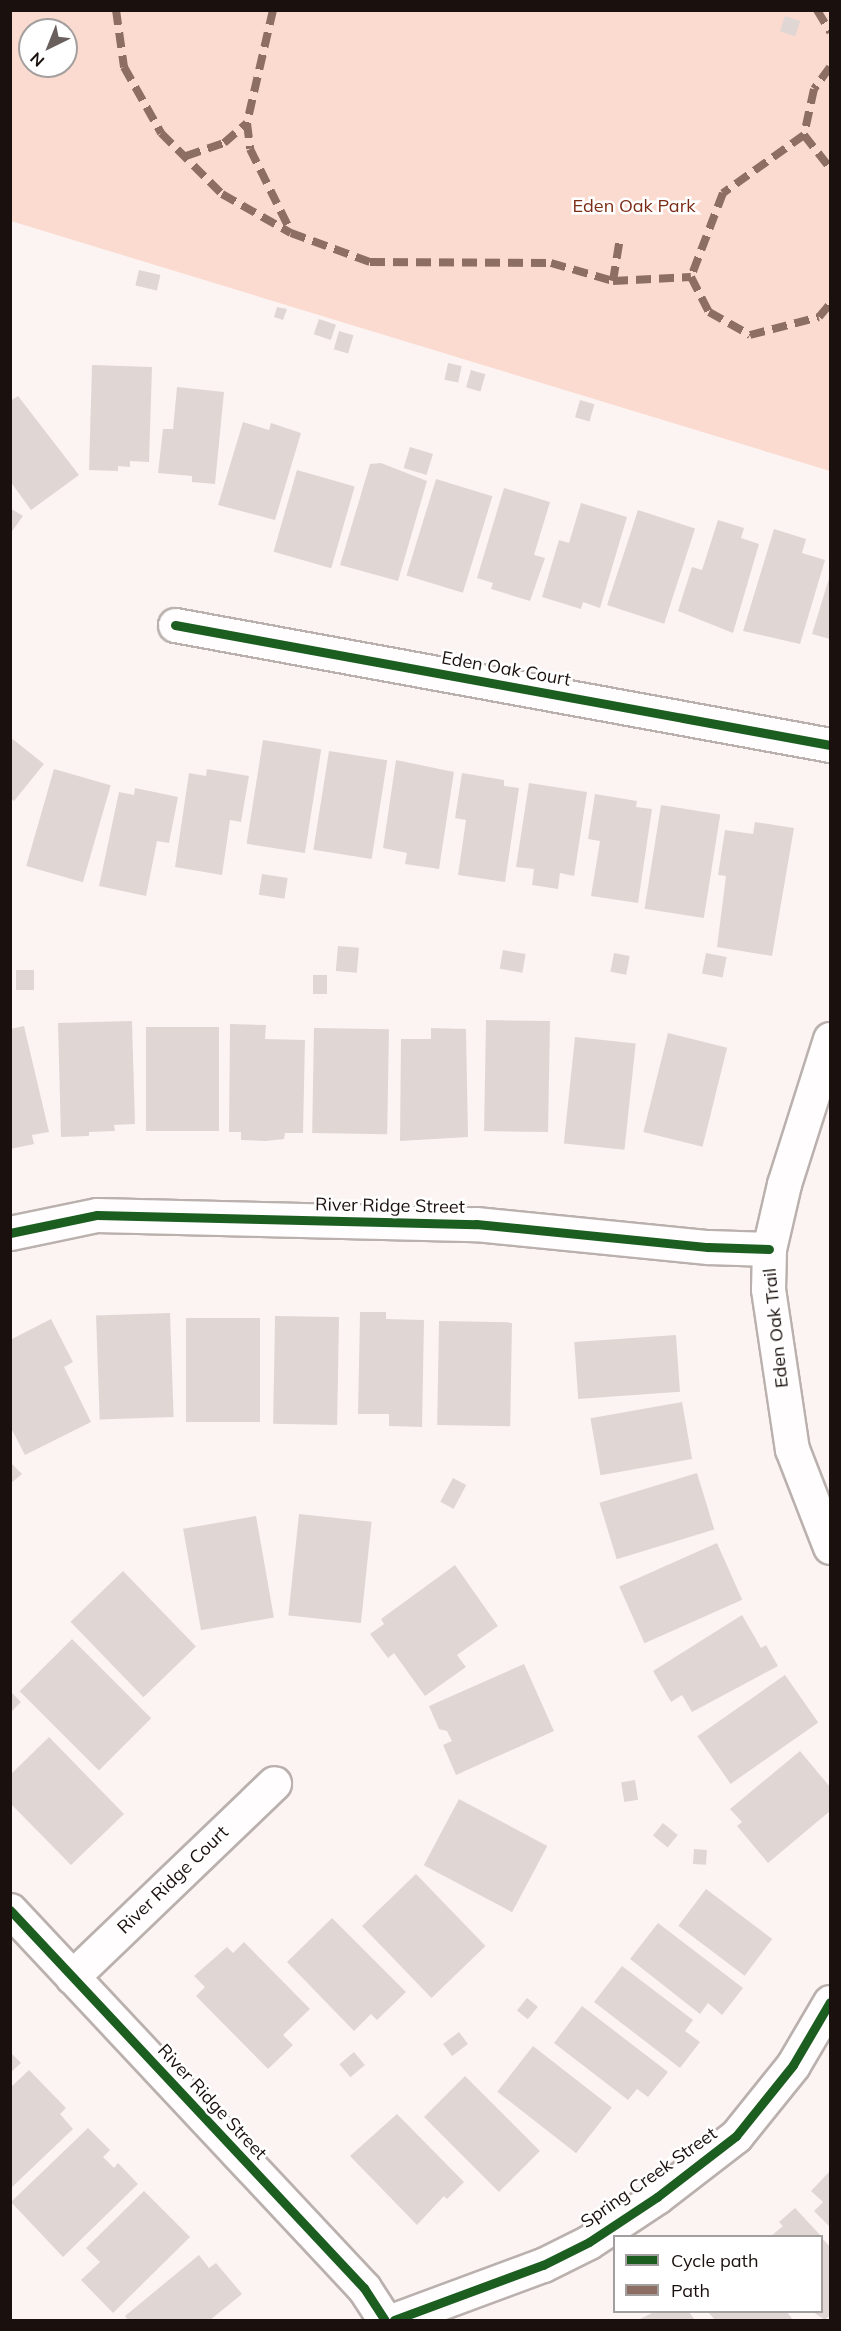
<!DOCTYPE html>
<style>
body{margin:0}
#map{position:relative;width:841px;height:2331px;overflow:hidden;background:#fcf4f2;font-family:Mulish,sans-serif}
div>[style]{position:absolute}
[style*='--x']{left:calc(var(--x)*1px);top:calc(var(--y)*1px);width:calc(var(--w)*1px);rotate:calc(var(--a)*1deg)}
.green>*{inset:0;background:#fbdad0}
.building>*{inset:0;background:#e0d7d5;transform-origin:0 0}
.roads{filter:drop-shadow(2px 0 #bab1ae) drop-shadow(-2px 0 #bab1ae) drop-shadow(0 2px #bab1ae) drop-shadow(0 -2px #bab1ae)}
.minor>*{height:33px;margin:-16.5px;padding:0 16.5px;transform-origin:16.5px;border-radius:16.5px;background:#fffdfd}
.quiet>*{height:8px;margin-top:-4px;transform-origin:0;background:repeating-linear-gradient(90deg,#8d6e63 0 15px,transparent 0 23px)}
.cycleway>*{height:9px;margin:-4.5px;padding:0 4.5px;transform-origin:4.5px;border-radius:4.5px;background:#1b5e20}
span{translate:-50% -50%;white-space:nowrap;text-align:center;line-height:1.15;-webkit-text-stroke:5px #fff;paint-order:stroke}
.park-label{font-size:18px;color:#7c2b14}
.street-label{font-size:18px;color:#1a100d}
.frame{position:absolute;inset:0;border:12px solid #1a100d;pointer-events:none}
.legend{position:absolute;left:613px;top:2235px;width:210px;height:78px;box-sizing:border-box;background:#fff;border:2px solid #a39f9e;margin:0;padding:8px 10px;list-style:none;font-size:18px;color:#1a100d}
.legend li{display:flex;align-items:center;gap:12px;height:30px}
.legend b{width:30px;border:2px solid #a39f9e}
.north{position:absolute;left:18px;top:18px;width:60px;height:60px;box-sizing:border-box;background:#fff;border:2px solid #a39f9e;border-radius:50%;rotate:223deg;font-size:16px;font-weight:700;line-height:24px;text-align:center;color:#1a100d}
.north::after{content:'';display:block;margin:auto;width:21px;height:27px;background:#69605d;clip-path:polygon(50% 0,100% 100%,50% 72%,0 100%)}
</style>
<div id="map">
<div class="green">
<div style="clip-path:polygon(evenodd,10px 11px,830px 11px,830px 471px,11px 221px,10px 11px,30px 30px,66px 30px,66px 66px,30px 66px,30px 30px)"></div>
</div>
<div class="building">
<div style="left:785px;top:16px;width:16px;height:16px;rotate:18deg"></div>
<div style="left:139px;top:270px;width:22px;height:16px;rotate:13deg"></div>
<div style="clip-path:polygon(277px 307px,287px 309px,283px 320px,274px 317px)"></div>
<div style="left:319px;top:319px;width:18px;height:16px;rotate:19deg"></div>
<div style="left:339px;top:331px;width:15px;height:19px;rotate:16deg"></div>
<div style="left:448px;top:363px;width:14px;height:17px;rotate:12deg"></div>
<div style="clip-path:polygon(92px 365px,152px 367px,149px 462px,130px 461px,130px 467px,118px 466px,118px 471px,89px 470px)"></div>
<div style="left:471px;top:370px;width:15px;height:18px;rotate:16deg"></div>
<div style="clip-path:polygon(177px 387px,224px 392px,215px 484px,192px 482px,192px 476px,158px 473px,163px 429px,173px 429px)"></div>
<div style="clip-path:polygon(18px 396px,79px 475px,31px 510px,10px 481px,10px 401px)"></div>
<div style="left:580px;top:400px;width:15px;height:18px;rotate:16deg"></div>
<div style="clip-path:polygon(243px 422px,269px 430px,271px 423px,301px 433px,275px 520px,218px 505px)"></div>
<div style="left:410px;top:447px;width:24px;height:22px;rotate:17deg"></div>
<div style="clip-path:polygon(381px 463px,427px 481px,398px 581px,340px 565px,370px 464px)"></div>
<div style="left:297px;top:470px;width:60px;height:85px;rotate:16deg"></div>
<div style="left:436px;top:479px;width:59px;height:101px;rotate:17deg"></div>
<div style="clip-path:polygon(504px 488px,550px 502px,534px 555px,545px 558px,530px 601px,491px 589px,493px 583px,477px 578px)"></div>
<div style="clip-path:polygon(581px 503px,627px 517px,600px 608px,583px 602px,581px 609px,542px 597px,559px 540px,569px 543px)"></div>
<div style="clip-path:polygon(10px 508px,23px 516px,10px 534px)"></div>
<div style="left:638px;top:510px;width:60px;height:100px;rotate:18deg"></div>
<div style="clip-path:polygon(718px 520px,744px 528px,741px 538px,759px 544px,733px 633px,678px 611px,692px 567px,702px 570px)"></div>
<div style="clip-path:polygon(774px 529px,806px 539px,802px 553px,825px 560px,800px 644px,743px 631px)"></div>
<div style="clip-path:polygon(830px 575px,830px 639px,812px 634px)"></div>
<div style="clip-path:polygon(10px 737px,44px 764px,14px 801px,10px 798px)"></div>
<div style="left:263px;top:740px;width:59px;height:105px;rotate:9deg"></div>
<div style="left:329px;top:751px;width:59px;height:100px;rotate:9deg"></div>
<div style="clip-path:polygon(396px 760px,454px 772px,439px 869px,405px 864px,407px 853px,383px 848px)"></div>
<div style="left:54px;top:769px;width:59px;height:101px;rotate:16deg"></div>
<div style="clip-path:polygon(207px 769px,249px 776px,241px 822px,230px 820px,222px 875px,175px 867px,189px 773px,206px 776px)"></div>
<div style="clip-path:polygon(462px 773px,504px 780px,504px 786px,519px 788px,505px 882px,458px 875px,466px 820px,455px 818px)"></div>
<div style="clip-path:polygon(529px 783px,587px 792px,574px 876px,560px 873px,558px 889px,532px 885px,534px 869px,516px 867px)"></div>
<div style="clip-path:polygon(135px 788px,178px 797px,169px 843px,157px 841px,146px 896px,99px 886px,119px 792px,134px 795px)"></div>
<div style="clip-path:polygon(595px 794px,637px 801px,636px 807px,652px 809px,638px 903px,591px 896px,600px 841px,588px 839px)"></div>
<div style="left:661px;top:805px;width:60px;height:105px;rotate:9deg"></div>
<div style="clip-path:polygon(755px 822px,794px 828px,772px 956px,717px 947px,726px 876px,718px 875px,725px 830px,753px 834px)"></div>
<div style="left:262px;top:874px;width:26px;height:21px;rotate:9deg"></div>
<div style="left:338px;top:946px;width:21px;height:25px;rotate:5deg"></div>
<div style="left:503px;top:950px;width:23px;height:19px;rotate:10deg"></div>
<div style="left:614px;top:953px;width:16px;height:19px;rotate:11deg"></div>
<div style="left:706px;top:953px;width:21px;height:21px;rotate:11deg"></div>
<div style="left:16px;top:970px;width:18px;height:20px"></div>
<div style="left:313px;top:975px;width:14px;height:19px"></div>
<div style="left:486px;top:1020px;width:64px;height:111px;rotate:1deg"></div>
<div style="clip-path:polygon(132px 1021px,135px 1124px,114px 1125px,115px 1131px,89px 1132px,89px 1136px,61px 1137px,58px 1023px)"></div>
<div style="clip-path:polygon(230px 1024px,266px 1025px,265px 1039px,305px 1040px,303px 1133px,285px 1133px,284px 1139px,266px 1141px,241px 1140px,241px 1132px,229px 1132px)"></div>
<div style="clip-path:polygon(24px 1026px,49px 1132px,32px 1135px,34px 1144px,10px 1149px,10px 1029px)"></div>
<div style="left:146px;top:1027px;width:73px;height:104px"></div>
<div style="left:314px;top:1028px;width:75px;height:105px;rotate:1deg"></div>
<div style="clip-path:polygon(431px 1028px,466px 1029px,468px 1137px,400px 1141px,401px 1039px,431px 1039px)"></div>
<div style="left:668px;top:1033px;width:61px;height:102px;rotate:14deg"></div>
<div style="left:575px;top:1037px;width:61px;height:107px;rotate:6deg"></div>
<div style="clip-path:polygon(360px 1312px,386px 1312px,386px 1319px,424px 1320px,422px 1427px,389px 1426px,389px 1414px,358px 1414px)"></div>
<div style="left:170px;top:1313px;width:104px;height:74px;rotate:88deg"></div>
<div style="left:339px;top:1317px;width:108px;height:64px;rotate:91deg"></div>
<div style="left:186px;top:1318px;width:74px;height:104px"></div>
<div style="clip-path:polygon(51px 1319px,73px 1362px,64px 1367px,91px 1422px,25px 1455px,10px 1426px,10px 1340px)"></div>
<div style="left:439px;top:1321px;width:73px;height:104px;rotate:1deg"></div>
<div style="left:676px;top:1335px;width:57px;height:102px;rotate:86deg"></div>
<div style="left:682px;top:1402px;width:58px;height:93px;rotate:80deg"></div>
<div style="clip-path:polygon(10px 1462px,22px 1474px,10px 1484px)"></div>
<div style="left:697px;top:1473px;width:59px;height:102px;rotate:73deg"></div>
<div style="left:453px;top:1478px;width:15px;height:27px;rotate:28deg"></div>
<div style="left:299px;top:1514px;width:73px;height:102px;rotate:6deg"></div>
<div style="left:256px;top:1516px;width:103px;height:74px;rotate:80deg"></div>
<div style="left:717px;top:1543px;width:62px;height:107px;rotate:66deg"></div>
<div style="clip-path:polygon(455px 1565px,498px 1626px,457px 1655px,466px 1667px,425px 1696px,394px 1653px,388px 1658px,370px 1634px,384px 1624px,381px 1619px)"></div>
<div style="left:123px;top:1571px;width:105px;height:73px;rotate:46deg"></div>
<div style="clip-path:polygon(742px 1615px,761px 1648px,766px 1645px,778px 1666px,692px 1712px,682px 1695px,671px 1702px,653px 1671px)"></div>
<div style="left:72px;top:1639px;width:112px;height:74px;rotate:45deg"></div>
<div style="clip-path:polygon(524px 1664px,554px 1731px,456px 1775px,443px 1745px,452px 1741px,447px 1731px,439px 1729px,429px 1706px)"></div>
<div style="left:785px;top:1675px;width:58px;height:107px;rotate:55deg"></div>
<div style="clip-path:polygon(10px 1691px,21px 1702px,10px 1713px)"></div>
<div style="clip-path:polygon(49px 1737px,124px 1814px,71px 1865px,10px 1803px,10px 1775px)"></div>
<div style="clip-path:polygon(800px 1751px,830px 1787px,830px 1811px,768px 1863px,737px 1826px,742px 1822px,730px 1809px)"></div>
<div style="left:635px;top:1780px;width:20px;height:14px;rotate:81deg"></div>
<div style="left:459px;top:1799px;width:100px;height:75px;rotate:28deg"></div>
<div style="left:663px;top:1823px;width:19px;height:16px;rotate:39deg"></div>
<div style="left:694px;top:1849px;width:13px;height:15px;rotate:4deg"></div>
<div style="left:416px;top:1874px;width:100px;height:75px;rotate:46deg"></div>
<div style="left:706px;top:1889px;width:83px;height:46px;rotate:37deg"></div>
<div style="clip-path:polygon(332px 1918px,406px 1992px,377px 2020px,371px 2014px,354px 2031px,287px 1962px)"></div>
<div style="clip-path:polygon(658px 1923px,743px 1988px,722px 2015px,708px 2003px,700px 2014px,630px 1959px)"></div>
<div style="clip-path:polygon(244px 1942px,310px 2009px,283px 2035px,293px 2045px,268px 2069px,196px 1996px,205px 1987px,194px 1976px,227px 1947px,233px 1953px)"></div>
<div style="clip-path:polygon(622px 1966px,693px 2020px,685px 2031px,700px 2042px,680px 2068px,594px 2002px)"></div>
<div style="left:527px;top:1998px;width:14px;height:16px;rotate:39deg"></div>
<div style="clip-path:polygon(582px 2006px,668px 2072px,648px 2097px,637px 2089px,628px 2100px,554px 2043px)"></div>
<div style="left:459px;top:2032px;width:15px;height:20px;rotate:53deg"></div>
<div style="left:533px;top:2046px;width:100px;height:58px;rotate:38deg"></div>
<div style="clip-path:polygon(10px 2052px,21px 2063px,10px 2073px)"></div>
<div style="left:354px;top:2052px;width:17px;height:19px;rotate:50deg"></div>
<div style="clip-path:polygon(29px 2070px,66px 2108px,60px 2114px,73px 2129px,10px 2189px,10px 2088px)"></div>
<div style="left:465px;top:2076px;width:106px;height:58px;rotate:45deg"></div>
<div style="clip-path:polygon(397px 2114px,464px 2182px,447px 2199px,444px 2196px,417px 2225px,350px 2156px)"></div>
<div style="clip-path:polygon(88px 2128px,110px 2150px,103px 2157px,114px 2168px,118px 2163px,138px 2184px,63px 2257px,11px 2202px)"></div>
<div style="clip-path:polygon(830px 2171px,830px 2227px,814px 2211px,823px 2202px,811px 2191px)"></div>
<div style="clip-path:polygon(144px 2191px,190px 2237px,113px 2313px,81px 2280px,100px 2262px,86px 2248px)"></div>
<div style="clip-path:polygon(795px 2208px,821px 2236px,771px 2236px,783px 2226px,779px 2222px)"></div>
<div style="clip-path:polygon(822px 2238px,830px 2247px,830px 2315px,825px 2320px,813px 2312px,822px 2312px)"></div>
<div style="clip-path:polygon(199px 2255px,209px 2268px,216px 2263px,242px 2294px,210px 2320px,128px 2320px,125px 2316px)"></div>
<div style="clip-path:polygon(654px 2312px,689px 2312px,695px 2320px,638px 2320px)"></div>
<div style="clip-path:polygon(708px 2312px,787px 2312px,793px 2320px,715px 2320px)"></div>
</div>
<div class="roads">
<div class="minor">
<div style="--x:175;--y:625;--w:666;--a:10.38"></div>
<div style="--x:830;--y:1039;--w:152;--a:107.6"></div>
<div style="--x:784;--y:1184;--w:67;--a:103"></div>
<div style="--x:769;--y:1249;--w:40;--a:91.4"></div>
<div style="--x:768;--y:1289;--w:162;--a:81.5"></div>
<div style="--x:792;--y:1449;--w:105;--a:68.8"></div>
<div style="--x:10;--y:1233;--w:89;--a:-11.7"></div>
<div style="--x:97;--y:1215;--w:379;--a:1.4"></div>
<div style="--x:476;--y:1224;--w:233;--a:5.7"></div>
<div style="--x:708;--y:1247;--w:61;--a:1.9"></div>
<div style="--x:10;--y:1910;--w:518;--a:46.88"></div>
<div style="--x:364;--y:2288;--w:38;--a:57"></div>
<div style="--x:72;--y:1977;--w:280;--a:-43.8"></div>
<div style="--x:394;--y:2320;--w:159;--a:-20.3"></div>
<div style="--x:543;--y:2265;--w:51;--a:-26.6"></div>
<div style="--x:589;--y:2242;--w:82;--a:-33.5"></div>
<div style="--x:657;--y:2197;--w:100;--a:-37.7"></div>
<div style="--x:736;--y:2136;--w:91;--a:-51.2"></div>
<div style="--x:793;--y:2065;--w:73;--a:-59.6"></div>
</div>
</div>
<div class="quiet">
<div style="--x:116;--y:10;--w:58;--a:82"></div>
<div style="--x:124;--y:67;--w:76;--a:60.7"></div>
<div style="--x:161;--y:133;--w:86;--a:45"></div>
<div style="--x:222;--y:194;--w:79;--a:29.5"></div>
<div style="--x:291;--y:233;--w:84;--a:20.2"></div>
<div style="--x:370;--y:262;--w:181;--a:0.3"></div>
<div style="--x:551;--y:263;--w:65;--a:16.2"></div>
<div style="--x:613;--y:281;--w:78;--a:-2.9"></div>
<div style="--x:273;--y:10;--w:116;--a:103"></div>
<div style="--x:247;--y:123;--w:26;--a:83"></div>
<div style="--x:250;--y:149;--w:93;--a:63.7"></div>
<div style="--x:817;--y:10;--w:26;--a:59"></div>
<div style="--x:830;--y:67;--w:27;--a:126"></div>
<div style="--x:814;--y:89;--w:47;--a:102.3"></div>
<div style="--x:804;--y:135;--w:100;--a:144.4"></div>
<div style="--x:723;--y:193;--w:90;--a:110.9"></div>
<div style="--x:691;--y:277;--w:39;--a:63"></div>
<div style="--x:709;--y:312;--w:47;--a:29.3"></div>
<div style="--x:750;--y:335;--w:71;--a:-14.6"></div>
<div style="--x:819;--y:317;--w:17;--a:-50"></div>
<div style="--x:804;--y:135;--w:42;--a:51.8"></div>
<div style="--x:186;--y:156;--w:40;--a:-18.9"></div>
<div style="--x:224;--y:143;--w:30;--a:-41"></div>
<div style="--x:613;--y:281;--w:44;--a:-80.8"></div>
</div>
<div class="cycleway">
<div style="--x:175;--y:625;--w:666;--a:10.38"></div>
<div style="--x:10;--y:1233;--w:89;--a:-11.7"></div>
<div style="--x:97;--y:1215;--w:379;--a:1.4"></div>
<div style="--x:476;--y:1224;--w:233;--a:5.7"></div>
<div style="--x:708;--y:1247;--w:61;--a:1.9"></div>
<div style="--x:10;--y:1910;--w:518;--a:46.88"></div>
<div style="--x:364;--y:2288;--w:38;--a:57"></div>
<div style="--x:394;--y:2320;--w:159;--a:-20.3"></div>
<div style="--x:543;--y:2265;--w:51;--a:-26.6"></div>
<div style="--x:589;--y:2242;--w:82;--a:-33.5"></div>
<div style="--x:657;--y:2197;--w:100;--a:-37.7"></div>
<div style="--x:736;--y:2136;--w:91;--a:-51.2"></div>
<div style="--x:793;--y:2065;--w:73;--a:-59.6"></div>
</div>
<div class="park-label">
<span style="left:634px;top:206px">Eden Oak Park</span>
</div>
<div class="street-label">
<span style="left:506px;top:669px;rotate:10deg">Eden Oak Court</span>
<span style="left:390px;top:1206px;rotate:1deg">River Ridge Street</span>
<span style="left:776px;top:1328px;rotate:-96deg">Eden Oak Trail</span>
<span style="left:173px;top:1880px;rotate:-44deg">River Ridge Court</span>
<span style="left:212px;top:2102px;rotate:47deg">River Ridge Street</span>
<span style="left:649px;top:2178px;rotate:-35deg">Spring Creek Street</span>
</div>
<div class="frame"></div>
<ul class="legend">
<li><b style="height:8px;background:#1b5e20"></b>Cycle path</li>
<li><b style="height:8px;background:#8d6e63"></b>Path</li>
</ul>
<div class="north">N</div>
</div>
